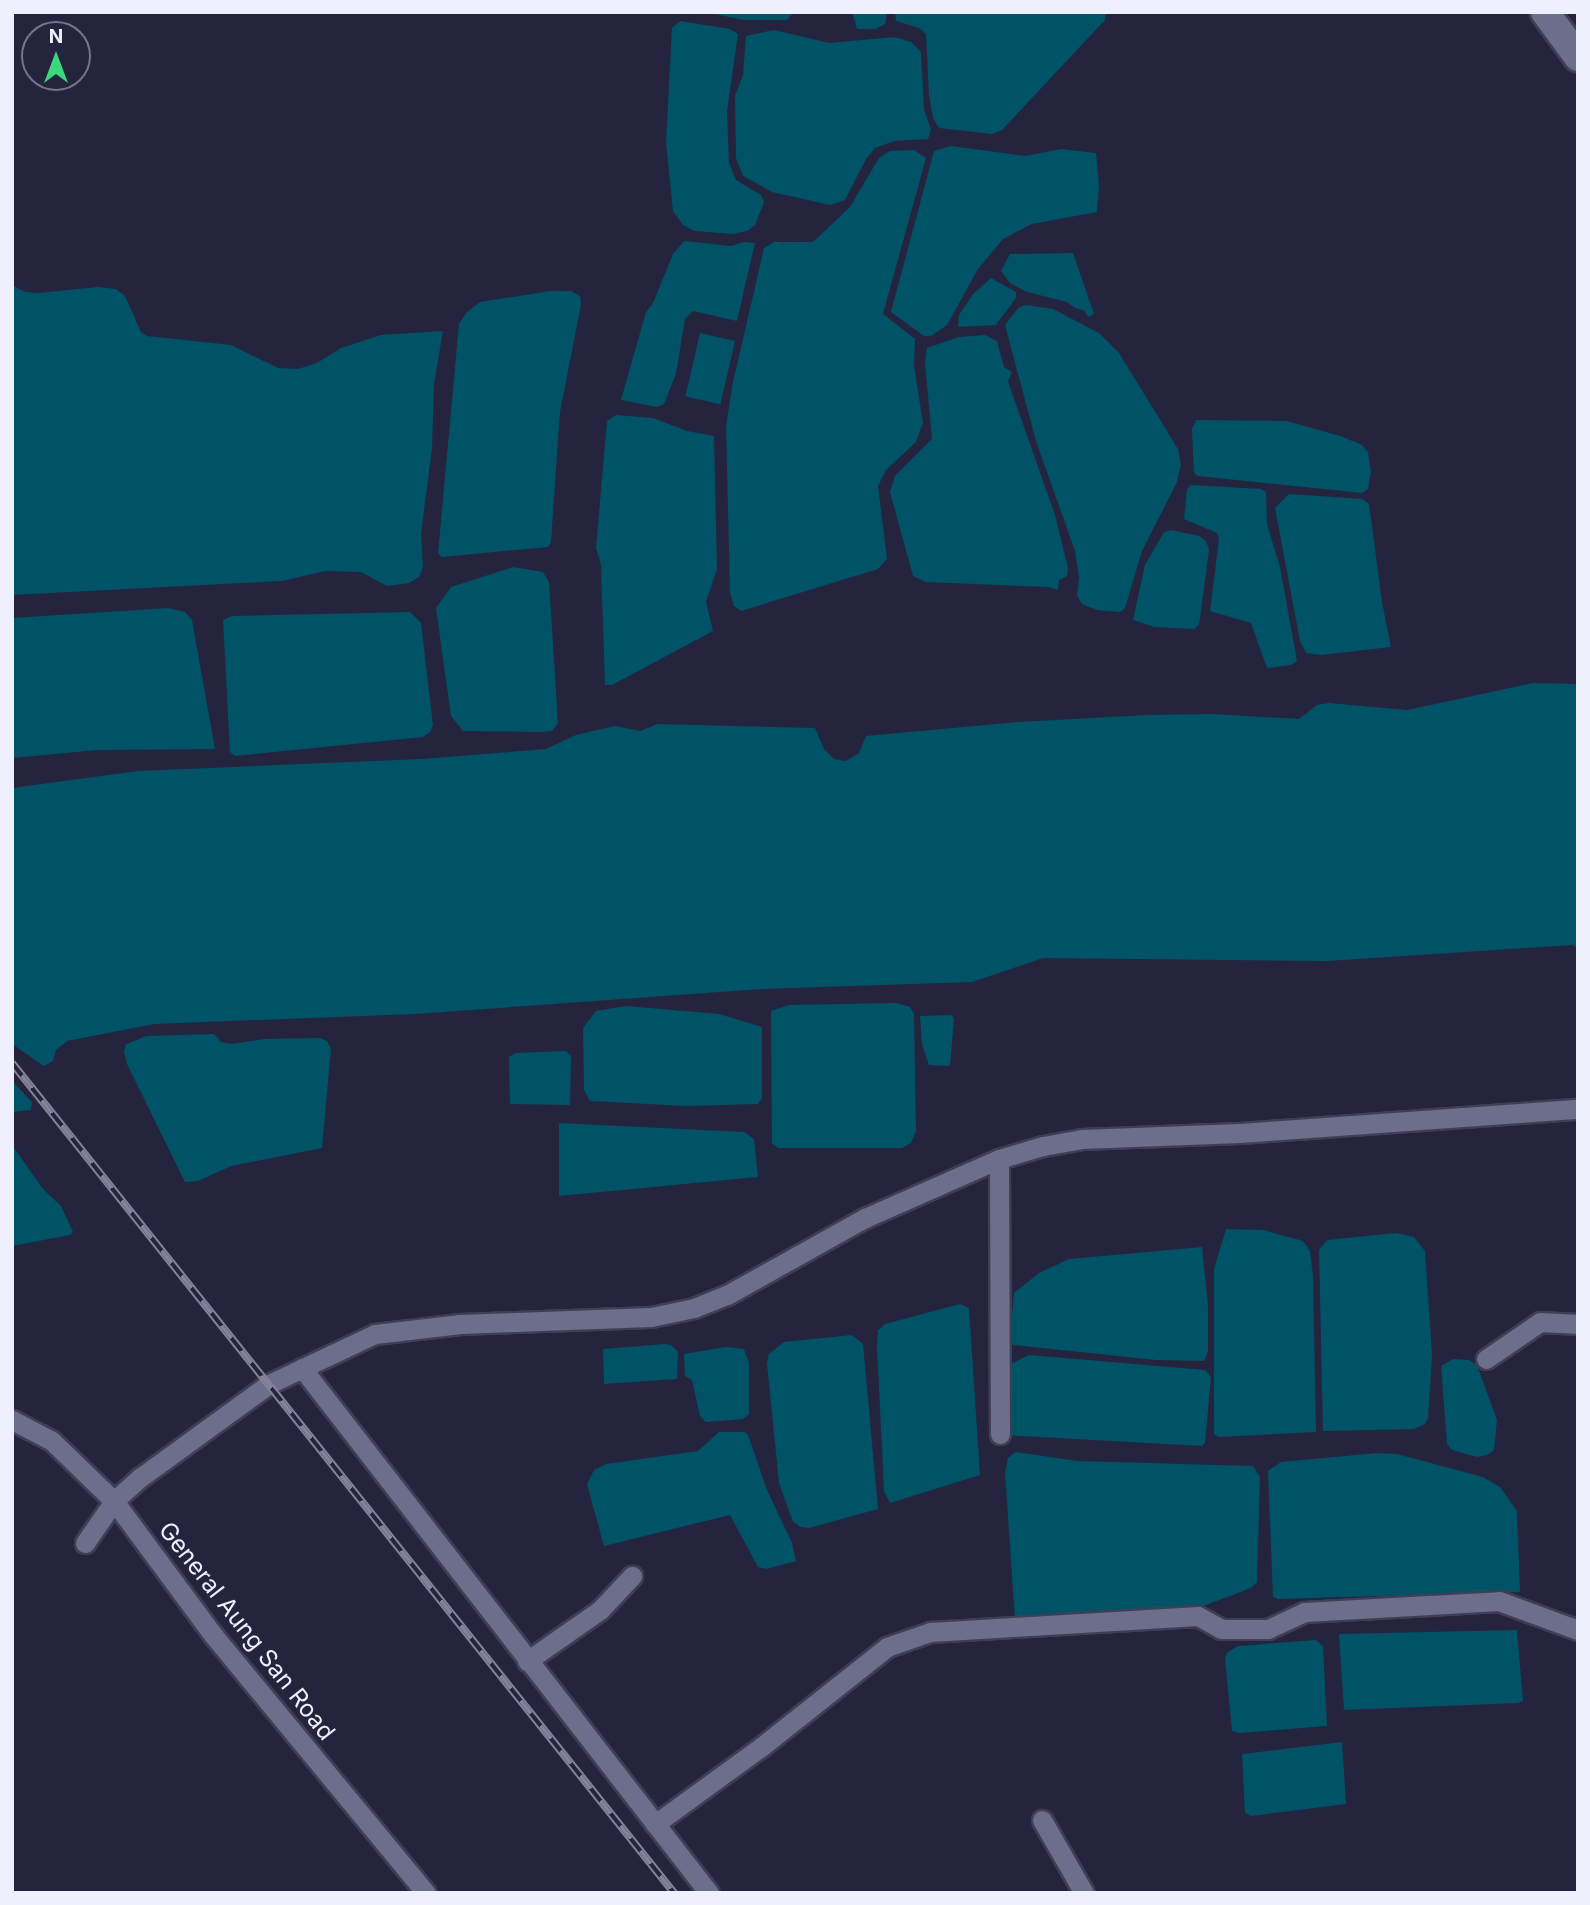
<!DOCTYPE html>
<style>
body{margin:0}
#map{position:relative;width:1590px;height:1905px;overflow:hidden;background:#25243e;font-family:Inter,sans-serif}
div>[style]{position:absolute}
[style*='--x']{left:calc(var(--x)*1px);top:calc(var(--y)*1px);width:calc(var(--w)*1px);rotate:calc(var(--a)*1deg)}
.water>*{inset:0;background:#005266;transform-origin:0 0}
.roads{filter:drop-shadow(2px 0 #403e54) drop-shadow(-2px 0 #403e54) drop-shadow(0 2px #403e54) drop-shadow(0 -2px #403e54)}
.street>*{height:19px;margin:-9.5px;padding:0 9.5px;transform-origin:9.5px;border-radius:9.5px;background:#6d6d8c}
.secondary>*{height:28px;margin:-14px;padding:0 14px;transform-origin:14px;border-radius:14px;background:#6d6d8c}
.rail>*{height:8px;margin-top:-4px;transform-origin:0;background:repeating-linear-gradient(90deg,#25243e 0 16px,#838297 0 32px);box-sizing:border-box;border-block:2px solid #838297}
span{translate:-50% -50%;white-space:nowrap;text-align:center;line-height:1.15;-webkit-text-stroke:7px #25243e;paint-order:stroke}
.street-label{font-size:24px;color:#eff0fe}
.frame{position:absolute;inset:0;border:14px solid #eff0fe;pointer-events:none}
.north{position:absolute;left:21px;top:21px;width:70px;height:70px;box-sizing:border-box;background:#25243e;border:2px solid #76768b;border-radius:50%;rotate:0deg;font-size:19px;font-weight:700;line-height:28px;text-align:center;color:#eff0fe}
.north::after{content:'';display:block;margin:auto;width:24px;height:32px;background:#3ad77f;clip-path:polygon(50% 0,100% 100%,50% 72%,0 100%)}
</style>
<div id="map">
<div class="water">
<div style="clip-path:polygon(706px 12px,794px 12px,787px 20px,743px 20px)"></div>
<div style="clip-path:polygon(852px 12px,887px 12px,885px 24px,875px 29px,857px 29px)"></div>
<div style="clip-path:polygon(895px 12px,1106px 12px,1105px 20px,1002px 130px,992px 134px,939px 128px,933px 118px,929px 96px,926px 34px,919px 28px,896px 21px)"></div>
<div style="clip-path:polygon(680px 21px,730px 29px,738px 34px,727px 111px,729px 163px,736px 180px,761px 195px,764px 202px,755px 225px,747px 231px,733px 234px,694px 231px,683px 225px,673px 211px,666px 142px,672px 28px)"></div>
<div style="clip-path:polygon(774px 30px,829px 43px,895px 37px,911px 42px,921px 52px,924px 109px,931px 130px,928px 139px,894px 141px,875px 148px,866px 159px,845px 200px,830px 205px,772px 192px,743px 176px,736px 158px,735px 96px,743px 75px,746px 36px)"></div>
<div style="clip-path:polygon(951px 146px,1026px 156px,1061px 149px,1096px 153px,1099px 186px,1097px 212px,1032px 224px,1003px 239px,978px 269px,947px 325px,931px 336px,924px 336px,891px 312px,934px 151px)"></div>
<div style="clip-path:polygon(914px 150px,926px 158px,883px 314px,915px 339px,914px 366px,923px 423px,916px 442px,886px 470px,878px 486px,887px 559px,878px 569px,741px 611px,734px 606px,730px 592px,726px 426px,733px 382px,764px 248px,774px 242px,813px 242px,850px 207px,879px 158px,890px 151px)"></div>
<div style="clip-path:polygon(684px 241px,731px 246px,744px 242px,755px 243px,737px 321px,693px 311px,685px 319px,676px 374px,664px 404px,657px 407px,621px 400px,646px 312px,653px 303px,673px 254px)"></div>
<div style="clip-path:polygon(1073px 253px,1094px 314px,1088px 317px,1084px 310px,1075px 308px,1067px 302px,1027px 292px,1010px 283px,1001px 271px,1010px 254px)"></div>
<div style="clip-path:polygon(991px 278px,1016px 292px,1016px 298px,996px 325px,958px 327px,959px 315px,973px 294px)"></div>
<div style="clip-path:polygon(12px 285px,25px 292px,38px 293px,98px 287px,116px 289px,125px 296px,141px 332px,147px 336px,231px 345px,278px 368px,298px 369px,317px 363px,341px 348px,381px 335px,443px 331px,434px 384px,432px 449px,421px 534px,423px 567px,419px 577px,409px 583px,387px 586px,361px 572px,325px 571px,282px 581px,12px 595px)"></div>
<div style="clip-path:polygon(551px 291px,571px 291px,580px 296px,581px 305px,560px 412px,551px 542px,548px 547px,442px 557px,438px 553px,459px 324px,466px 313px,480px 302px)"></div>
<div style="clip-path:polygon(1026px 305px,1053px 309px,1099px 333px,1119px 353px,1178px 449px,1181px 465px,1177px 482px,1142px 551px,1125px 608px,1120px 612px,1097px 610px,1082px 604px,1077px 596px,1079px 577px,1075px 551px,1036px 441px,1005px 325px,1018px 308px)"></div>
<div style="left:700px;top:333px;width:36px;height:65px;rotate:13deg"></div>
<div style="clip-path:polygon(985px 335px,997px 341px,1004px 367px,1012px 372px,1008px 381px,1011px 390px,1055px 515px,1068px 568px,1067px 576px,1059px 580px,1058px 590px,1048px 587px,926px 582px,913px 576px,890px 492px,895px 476px,932px 439px,925px 363px,927px 348px,959px 337px)"></div>
<div style="clip-path:polygon(616px 415px,653px 418px,687px 431px,714px 436px,717px 569px,706px 602px,713px 631px,612px 685px,605px 685px,601px 565px,596px 548px,607px 421px)"></div>
<div style="clip-path:polygon(1196px 420px,1287px 421px,1340px 436px,1362px 445px,1368px 452px,1371px 472px,1368px 489px,1362px 493px,1198px 476px,1194px 473px,1192px 429px)"></div>
<div style="clip-path:polygon(1191px 485px,1261px 489px,1266px 492px,1267px 524px,1280px 567px,1297px 661px,1291px 665px,1267px 668px,1251px 623px,1210px 611px,1219px 539px,1217px 533px,1184px 519px,1187px 489px)"></div>
<div style="clip-path:polygon(1289px 494px,1362px 499px,1369px 504px,1382px 602px,1391px 647px,1321px 655px,1306px 653px,1300px 641px,1275px 508px)"></div>
<div style="clip-path:polygon(1171px 530px,1199px 536px,1206px 541px,1209px 550px,1199px 625px,1194px 629px,1154px 627px,1133px 620px,1145px 565px,1164px 532px)"></div>
<div style="clip-path:polygon(513px 567px,543px 572px,549px 582px,558px 723px,552px 731px,539px 732px,463px 731px,451px 716px,436px 608px,451px 587px)"></div>
<div style="clip-path:polygon(168px 608px,185px 612px,192px 620px,215px 749px,98px 750px,12px 758px,12px 618px)"></div>
<div style="clip-path:polygon(410px 612px,421px 623px,433px 725px,430px 732px,423px 737px,235px 756px,230px 752px,223px 620px,232px 616px)"></div>
<div style="clip-path:polygon(1533px 683px,1578px 684px,1578px 948px,1572px 945px,1327px 961px,1043px 958px,972px 982px,761px 989px,415px 1014px,154px 1024px,67px 1041px,56px 1050px,53px 1061px,44px 1066px,12px 1044px,12px 788px,138px 771px,421px 759px,546px 749px,576px 735px,615px 726px,640px 731px,658px 724px,815px 728px,824px 749px,834px 759px,846px 761px,859px 753px,866px 736px,1018px 722px,1148px 715px,1212px 714px,1299px 719px,1317px 705px,1329px 703px,1407px 710px)"></div>
<div style="clip-path:polygon(896px 1003px,910px 1007px,914px 1014px,916px 1131px,911px 1143px,902px 1148px,778px 1148px,772px 1143px,771px 1011px,789px 1005px)"></div>
<div style="clip-path:polygon(626px 1006px,719px 1014px,762px 1027px,762px 1098px,758px 1104px,687px 1106px,590px 1101px,584px 1090px,583px 1028px,596px 1011px)"></div>
<div style="clip-path:polygon(951px 1015px,954px 1018px,950px 1066px,929px 1065px,922px 1044px,920px 1016px)"></div>
<div style="clip-path:polygon(214px 1034px,221px 1042px,232px 1044px,264px 1039px,320px 1038px,327px 1041px,331px 1049px,322px 1148px,231px 1166px,198px 1181px,185px 1182px,127px 1064px,124px 1051px,126px 1044px,147px 1036px)"></div>
<div style="clip-path:polygon(566px 1051px,571px 1056px,570px 1105px,510px 1104px,509px 1057px,515px 1053px)"></div>
<div style="clip-path:polygon(12px 1081px,32px 1102px,31px 1110px,12px 1112px)"></div>
<div style="clip-path:polygon(559px 1123px,744px 1132px,754px 1139px,758px 1177px,559px 1196px)"></div>
<div style="clip-path:polygon(12px 1145px,43px 1189px,61px 1206px,73px 1232px,70px 1235px,12px 1246px)"></div>
<div style="clip-path:polygon(1226px 1229px,1263px 1230px,1303px 1241px,1310px 1251px,1313px 1277px,1316px 1432px,1219px 1437px,1214px 1434px,1214px 1269px)"></div>
<div style="clip-path:polygon(1396px 1233px,1414px 1237px,1425px 1251px,1432px 1355px,1428px 1418px,1425px 1424px,1414px 1429px,1323px 1431px,1319px 1250px,1327px 1240px)"></div>
<div style="clip-path:polygon(1202px 1247px,1208px 1307px,1208px 1351px,1204px 1361px,1156px 1360px,1013px 1345px,1010px 1339px,1014px 1293px,1039px 1273px,1069px 1259px)"></div>
<div style="clip-path:polygon(960px 1304px,969px 1308px,980px 1475px,890px 1503px,884px 1491px,877px 1346px,878px 1330px,885px 1324px)"></div>
<div style="clip-path:polygon(852px 1335px,863px 1344px,878px 1509px,809px 1528px,801px 1527px,793px 1522px,779px 1483px,767px 1364px,769px 1354px,784px 1342px)"></div>
<div style="clip-path:polygon(665px 1344px,671px 1345px,678px 1352px,677px 1379px,604px 1384px,603px 1349px)"></div>
<div style="clip-path:polygon(726px 1347px,744px 1349px,749px 1363px,749px 1414px,743px 1419px,706px 1422px,700px 1416px,692px 1380px,685px 1376px,684px 1354px)"></div>
<div style="clip-path:polygon(1029px 1355px,1205px 1370px,1211px 1377px,1205px 1443px,1202px 1446px,1004px 1435px,1002px 1431px,1011px 1364px)"></div>
<div style="clip-path:polygon(1453px 1359px,1469px 1360px,1477px 1365px,1497px 1420px,1494px 1450px,1487px 1455px,1477px 1457px,1452px 1450px,1447px 1444px,1441px 1366px)"></div>
<div style="clip-path:polygon(719px 1432px,745px 1432px,748px 1435px,767px 1490px,792px 1543px,796px 1561px,766px 1569px,758px 1567px,730px 1515px,604px 1546px,587px 1484px,594px 1470px,606px 1464px,698px 1451px)"></div>
<div style="clip-path:polygon(1016px 1452px,1077px 1461px,1253px 1466px,1260px 1477px,1257px 1582px,1251px 1588px,1182px 1614px,1015px 1619px,1005px 1473px,1008px 1458px)"></div>
<div style="clip-path:polygon(1377px 1453px,1397px 1454px,1483px 1477px,1500px 1487px,1517px 1511px,1520px 1592px,1278px 1599px,1273px 1597px,1268px 1471px,1281px 1462px)"></div>
<div style="clip-path:polygon(1517px 1630px,1523px 1701px,1518px 1703px,1344px 1710px,1339px 1634px)"></div>
<div style="clip-path:polygon(1316px 1640px,1323px 1646px,1327px 1726px,1240px 1733px,1232px 1731px,1225px 1658px,1228px 1652px,1238px 1646px)"></div>
<div style="clip-path:polygon(1342px 1742px,1346px 1804px,1251px 1816px,1245px 1813px,1242px 1754px)"></div>
</div>
<div class="roads">
<div class="street">
<div style="--x:999;--y:1159;--w:275;--a:89.8"></div>
<div style="--x:1486;--y:1359;--w:65;--a:-34.4"></div>
<div style="--x:1540;--y:1322;--w:38;--a:3"></div>
<div style="--x:302;--y:1368;--w:664;--a:52.22"></div>
<div style="--x:12;--y:1420;--w:45;--a:27.7"></div>
<div style="--x:52;--y:1441;--w:86;--a:44.1"></div>
<div style="--x:114;--y:1501;--w:168;--a:53.5"></div>
<div style="--x:214;--y:1636;--w:333;--a:50.5"></div>
<div style="--x:85;--y:1543;--w:51;--a:-55.4"></div>
<div style="--x:114;--y:1501;--w:36;--a:-42"></div>
<div style="--x:141;--y:1477;--w:158;--a:-36"></div>
<div style="--x:269;--y:1384;--w:117;--a:-25.3"></div>
<div style="--x:375;--y:1334;--w:86;--a:-6.7"></div>
<div style="--x:460;--y:1324;--w:191;--a:-2.1"></div>
<div style="--x:651;--y:1317;--w:44;--a:-11.8"></div>
<div style="--x:694;--y:1308;--w:35;--a:-22"></div>
<div style="--x:727;--y:1295;--w:158;--a:-29.2"></div>
<div style="--x:865;--y:1218;--w:146;--a:-23.8"></div>
<div style="--x:999;--y:1159;--w:46;--a:-16.5"></div>
<div style="--x:1043;--y:1146;--w:39;--a:-10"></div>
<div style="--x:1081;--y:1139;--w:159;--a:-2.2"></div>
<div style="--x:1240;--y:1133;--w:339;--a:-4.1"></div>
<div style="--x:527;--y:1661;--w:89;--a:-34.9"></div>
<div style="--x:600;--y:1610;--w:47;--a:-46.7"></div>
<div style="--x:1042;--y:1820;--w:84;--a:60.1"></div>
<div style="--x:655;--y:1824;--w:131;--a:-36"></div>
<div style="--x:761;--y:1747;--w:161;--a:-38.4"></div>
<div style="--x:887;--y:1647;--w:46;--a:-19.2"></div>
<div style="--x:930;--y:1632;--w:268;--a:-3.4"></div>
<div style="--x:1198;--y:1616;--w:26;--a:29"></div>
<div style="--x:1221;--y:1629;--w:47;--a:0"></div>
<div style="--x:1268;--y:1629;--w:40;--a:-25"></div>
<div style="--x:1304;--y:1612;--w:195;--a:-3.2"></div>
<div style="--x:1499;--y:1601;--w:84;--a:20.2"></div>
</div>
<div class="secondary">
<div style="--x:1545;--y:12;--w:56;--a:53.7"></div>
</div>
</div>
<div class="rail">
<div style="--x:12;--y:1063;--w:1062;--a:51.42"></div>
</div>
<div class="street-label">
<span style="left:247px;top:1631px;rotate:52deg">General Aung San Road</span>
</div>
<div class="frame"></div>
<div class="north">N</div>
</div>
